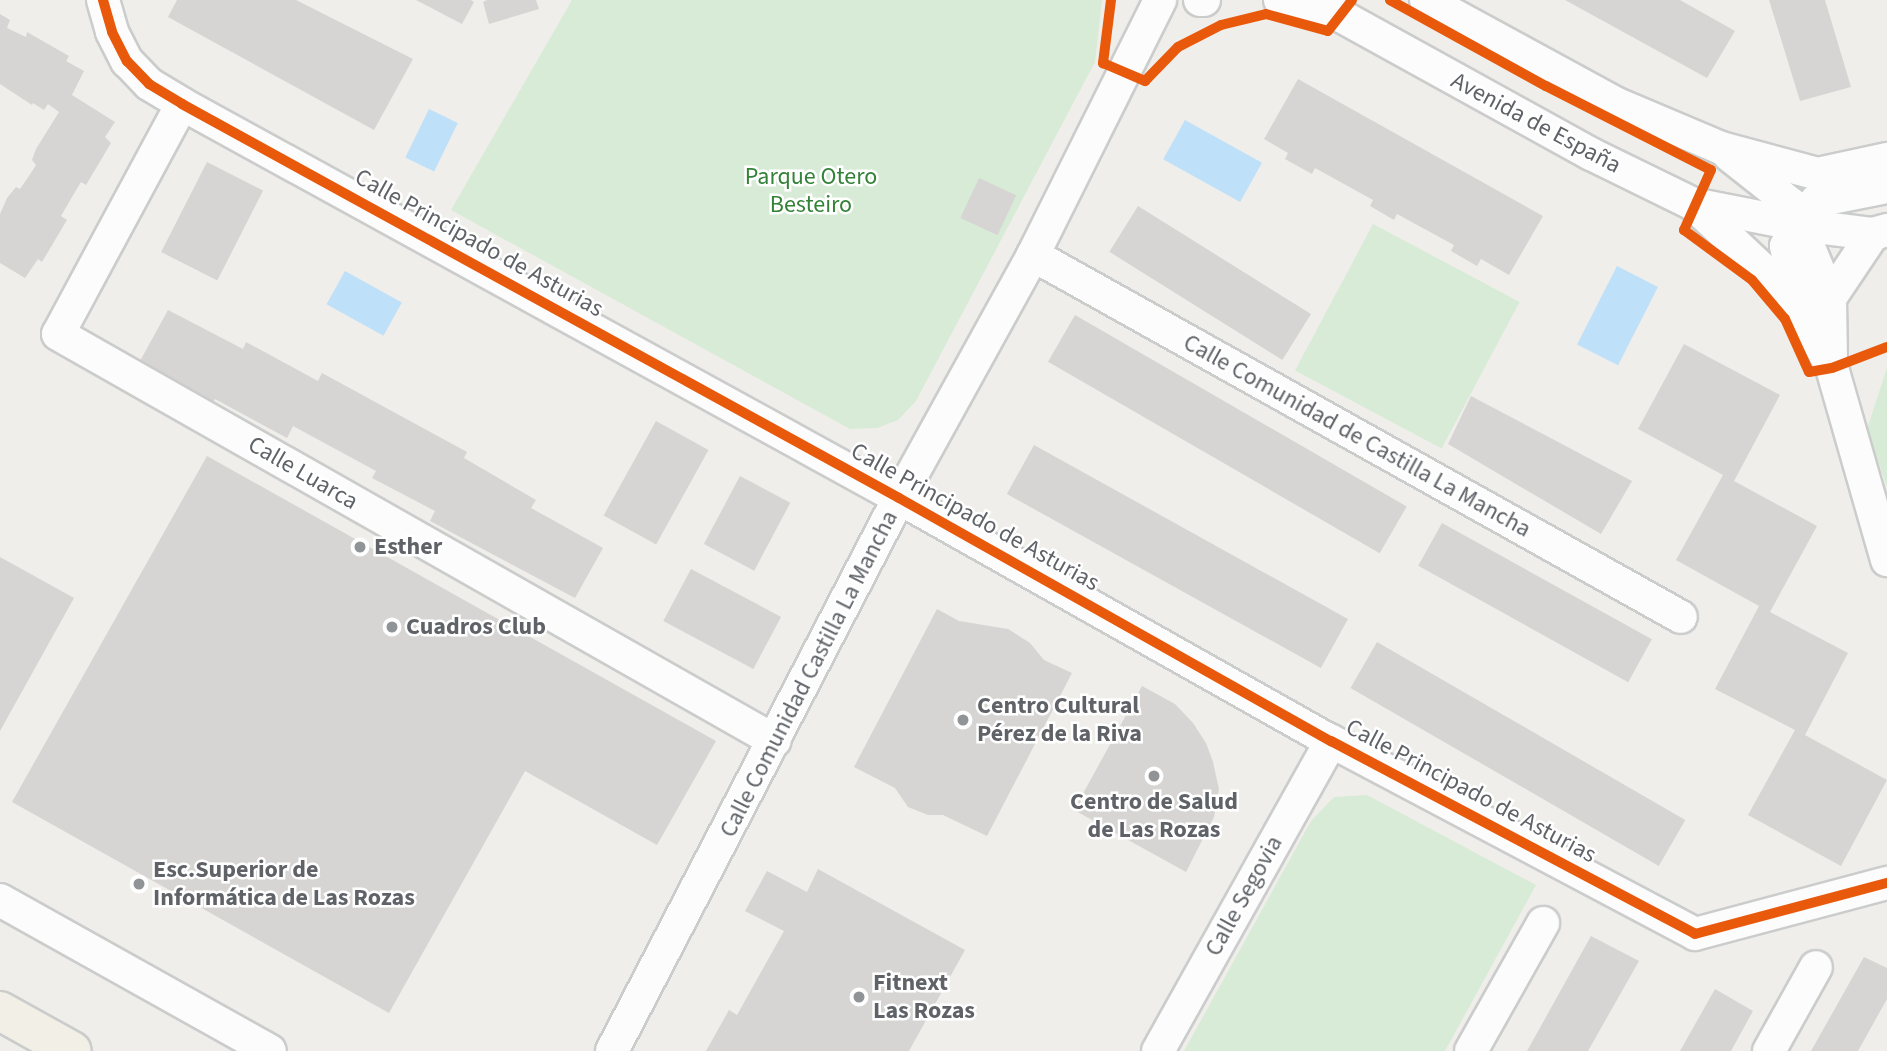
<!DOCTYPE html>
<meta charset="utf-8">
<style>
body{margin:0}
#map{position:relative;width:1887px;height:1051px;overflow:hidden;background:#efeeea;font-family:"Source Sans 3",sans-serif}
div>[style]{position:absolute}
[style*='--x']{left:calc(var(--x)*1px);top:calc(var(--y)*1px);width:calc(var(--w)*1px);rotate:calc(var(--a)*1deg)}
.green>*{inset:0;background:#d8ebd6;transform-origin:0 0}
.water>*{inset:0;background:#bfe0f9;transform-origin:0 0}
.building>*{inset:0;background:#d6d5d3;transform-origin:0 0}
.roads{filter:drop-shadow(2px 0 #cbcccc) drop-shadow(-2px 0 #cbcccc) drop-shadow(0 2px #cbcccc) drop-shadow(0 -2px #cbcccc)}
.minor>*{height:32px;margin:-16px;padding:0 16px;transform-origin:16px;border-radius:16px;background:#fdfcfc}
.trunk>*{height:38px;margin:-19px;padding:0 19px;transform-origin:19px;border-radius:19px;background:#f2f0e6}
.cycleway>*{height:10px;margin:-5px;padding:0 5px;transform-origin:5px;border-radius:5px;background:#e8590c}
.dots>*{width:19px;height:19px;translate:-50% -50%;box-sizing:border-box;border:4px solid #fff;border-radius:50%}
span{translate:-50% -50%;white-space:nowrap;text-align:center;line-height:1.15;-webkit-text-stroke:5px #fff;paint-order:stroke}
.street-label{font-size:24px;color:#5f6368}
.park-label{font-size:24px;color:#348238}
.poi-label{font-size:24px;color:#5f6368;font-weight:700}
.left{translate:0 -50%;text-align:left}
</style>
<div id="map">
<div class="green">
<div style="clip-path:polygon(572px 0,1102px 0,1095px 62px,916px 401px,898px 420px,877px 428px,850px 429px,451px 210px)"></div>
<div style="left:1373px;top:224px;width:166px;height:166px;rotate:28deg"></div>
<div style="clip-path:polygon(1887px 368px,1887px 487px,1867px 429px)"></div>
<div style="clip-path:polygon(1367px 795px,1536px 885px,1445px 1051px,1184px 1051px,1311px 821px,1334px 797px)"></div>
</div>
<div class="water">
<div style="left:429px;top:109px;width:32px;height:54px;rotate:26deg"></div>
<div style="left:1185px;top:120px;width:88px;height:45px;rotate:29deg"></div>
<div style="left:1617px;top:266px;width:46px;height:88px;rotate:27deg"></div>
<div style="left:345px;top:271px;width:65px;height:38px;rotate:29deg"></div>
</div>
<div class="building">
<div style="clip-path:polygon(177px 0,296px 0,413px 59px,374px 130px,168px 17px)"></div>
<div style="clip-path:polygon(416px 0,471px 0,474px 2px,462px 24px)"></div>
<div style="clip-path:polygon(487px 0,536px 0,539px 9px,489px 24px,483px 2px)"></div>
<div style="clip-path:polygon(1565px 0,1680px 0,1735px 31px,1707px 78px)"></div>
<div style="clip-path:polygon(1769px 0,1825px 0,1851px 87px,1800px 101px)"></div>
<div style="clip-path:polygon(0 14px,10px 20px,7px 28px,26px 37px,27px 32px,69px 56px,66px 61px,84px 71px,72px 95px,115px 122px,105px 137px,111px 143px,86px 185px,81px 182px,72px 197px,61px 216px,67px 220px,42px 262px,38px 259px,25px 278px,0 263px,0 214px,7px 198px,16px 187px,20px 189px,31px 173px,36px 165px,32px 160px,36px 149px,59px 112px,48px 104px,44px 110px,33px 103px,32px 105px,0 84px)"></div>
<div style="clip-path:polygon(1298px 79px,1543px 216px,1509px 275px,1481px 259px,1477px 266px,1451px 251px,1454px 245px,1397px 214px,1394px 220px,1370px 206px,1373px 200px,1315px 168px,1312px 174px,1285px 159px,1288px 153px,1264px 139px)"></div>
<div style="left:207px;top:162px;width:63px;height:101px;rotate:27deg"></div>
<div style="left:979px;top:178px;width:41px;height:44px;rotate:25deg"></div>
<div style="left:1138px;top:206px;width:204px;height:54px;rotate:32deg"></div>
<div style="clip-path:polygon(168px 310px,243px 349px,246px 342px,318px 381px,322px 373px,467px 452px,464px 458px,536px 500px,531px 508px,603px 548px,575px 598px,430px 521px,435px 511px,372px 478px,376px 471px,293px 426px,287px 438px,215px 399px,213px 403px,140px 361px)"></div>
<div style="left:1075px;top:315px;width:383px;height:54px;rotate:30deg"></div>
<div style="clip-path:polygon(1684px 344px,1780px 395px,1734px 481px,1817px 526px,1770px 612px,1848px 653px,1805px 735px,1887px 780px,1841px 866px,1748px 815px,1795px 730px,1715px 689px,1759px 606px,1676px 560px,1723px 475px,1638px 429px)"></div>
<div style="clip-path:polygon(1471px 396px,1632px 481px,1601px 534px,1448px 444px)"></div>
<div style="left:656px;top:421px;width:60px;height:108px;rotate:29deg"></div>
<div style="left:1034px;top:445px;width:359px;height:56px;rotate:29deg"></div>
<div style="clip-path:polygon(207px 456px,716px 741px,657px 845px,525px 771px,389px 1013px,12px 802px)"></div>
<div style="left:740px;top:476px;width:57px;height:77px;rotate:28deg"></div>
<div style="left:1442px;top:523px;width:240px;height:49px;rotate:29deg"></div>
<div style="clip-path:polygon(0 557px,74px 598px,0 731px)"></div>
<div style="left:691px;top:569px;width:102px;height:59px;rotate:28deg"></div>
<div style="clip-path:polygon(937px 609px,959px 621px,1008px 629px,1030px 643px,1044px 660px,1072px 673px,987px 836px,943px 815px,928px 815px,908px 807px,895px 788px,854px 767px)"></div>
<div style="left:1377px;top:642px;width:356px;height:53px;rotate:30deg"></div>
<div style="clip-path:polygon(1142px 686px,1175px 704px,1193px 723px,1206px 743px,1213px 762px,1219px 789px,1214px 817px,1186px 872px,1074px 810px)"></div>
<div style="clip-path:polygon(818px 869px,965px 950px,909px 1051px,706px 1051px,729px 1010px,737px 1015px,784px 931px,745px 911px,767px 871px,807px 892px)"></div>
<div style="clip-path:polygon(1591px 936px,1639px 961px,1588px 1051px,1527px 1051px)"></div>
<div style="clip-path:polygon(1864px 957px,1887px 968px,1887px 999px,1858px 1051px,1811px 1051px)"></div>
<div style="clip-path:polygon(1715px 989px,1753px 1011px,1731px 1051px,1680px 1051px)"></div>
</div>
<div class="roads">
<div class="minor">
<div style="--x:103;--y:0;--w:33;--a:74"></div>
<div style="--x:112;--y:32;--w:33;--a:63"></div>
<div style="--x:127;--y:61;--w:32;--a:46"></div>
<div style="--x:149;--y:84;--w:39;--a:31"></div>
<div style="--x:182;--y:104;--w:818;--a:28.79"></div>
<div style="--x:899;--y:498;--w:496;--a:29.4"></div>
<div style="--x:1331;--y:741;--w:412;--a:27.9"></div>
<div style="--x:1695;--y:934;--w:199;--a:-14.9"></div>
<div style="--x:1200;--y:0;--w:4;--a:0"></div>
<div style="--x:1280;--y:0;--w:63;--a:14.7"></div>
<div style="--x:1341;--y:16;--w:286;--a:28.9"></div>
<div style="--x:1591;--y:154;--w:114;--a:26.1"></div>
<div style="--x:1693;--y:204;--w:109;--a:11.1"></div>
<div style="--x:1800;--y:225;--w:74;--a:7"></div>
<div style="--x:1873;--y:234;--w:15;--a:-16"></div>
<div style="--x:1426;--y:0;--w:217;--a:28.6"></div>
<div style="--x:1617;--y:104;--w:113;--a:22.9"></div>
<div style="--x:1721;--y:148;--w:100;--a:15"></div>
<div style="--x:1818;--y:174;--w:71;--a:-12.3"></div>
<div style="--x:182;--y:104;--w:261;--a:118.3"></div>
<div style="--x:58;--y:334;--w:824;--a:29.58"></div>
<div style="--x:1729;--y:155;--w:79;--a:38.3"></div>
<div style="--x:1791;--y:204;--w:102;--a:67.5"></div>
<div style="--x:1830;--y:298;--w:61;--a:89.1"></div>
<div style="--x:1693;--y:204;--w:144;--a:43.3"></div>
<div style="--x:1798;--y:303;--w:73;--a:62.4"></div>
<div style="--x:1832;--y:368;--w:200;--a:74"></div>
<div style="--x:1033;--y:255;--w:742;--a:29.19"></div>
<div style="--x:1830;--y:298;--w:77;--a:-56.1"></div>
<div style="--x:1798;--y:303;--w:58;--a:-101.9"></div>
<div style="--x:1786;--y:246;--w:54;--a:-56.3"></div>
<div style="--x:1816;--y:201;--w:72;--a:-11.2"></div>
<div style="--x:0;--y:900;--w:309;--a:29.2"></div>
<div style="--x:612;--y:1051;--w:623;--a:-62.57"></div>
<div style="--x:899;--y:498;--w:277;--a:-61.1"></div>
<div style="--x:1033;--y:255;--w:285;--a:-63.5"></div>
<div style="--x:1158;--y:1051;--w:355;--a:-60.8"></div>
<div style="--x:1471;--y:1051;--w:147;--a:-60.6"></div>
<div style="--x:1769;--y:1051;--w:96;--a:-60.8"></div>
</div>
<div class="trunk">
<div style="--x:0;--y:1011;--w:82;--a:29.1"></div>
</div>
</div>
<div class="cycleway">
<div style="--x:103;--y:0;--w:33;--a:74"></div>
<div style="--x:112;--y:32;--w:33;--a:63"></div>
<div style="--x:127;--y:61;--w:32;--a:46"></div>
<div style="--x:149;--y:84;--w:39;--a:31"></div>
<div style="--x:182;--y:104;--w:818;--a:28.79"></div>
<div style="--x:899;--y:498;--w:496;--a:29.4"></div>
<div style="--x:1331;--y:741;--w:412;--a:27.9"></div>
<div style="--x:1695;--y:934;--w:199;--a:-14.9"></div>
<div style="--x:1111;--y:0;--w:64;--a:97.2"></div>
<div style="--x:1103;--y:63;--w:46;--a:23.2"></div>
<div style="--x:1145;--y:81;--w:47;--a:-45.9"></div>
<div style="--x:1178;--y:47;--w:48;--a:-27.1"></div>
<div style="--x:1221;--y:25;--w:46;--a:-13.7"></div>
<div style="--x:1266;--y:14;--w:64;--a:15.3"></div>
<div style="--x:1328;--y:31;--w:39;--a:-52"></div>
<div style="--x:1390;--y:0;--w:178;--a:28.9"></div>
<div style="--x:1546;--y:86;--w:185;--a:27"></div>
<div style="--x:1711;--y:170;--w:66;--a:114.2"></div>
<div style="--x:1684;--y:230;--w:84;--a:36.3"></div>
<div style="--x:1752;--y:280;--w:51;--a:49.8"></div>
<div style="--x:1785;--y:319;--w:58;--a:65.6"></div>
<div style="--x:1809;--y:372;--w:23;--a:-10"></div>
<div style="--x:1832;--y:368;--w:59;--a:-20.9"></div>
</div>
<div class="dots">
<div style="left:360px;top:547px;background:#919496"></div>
<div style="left:392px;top:627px;background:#919496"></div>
<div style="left:963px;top:720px;background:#919496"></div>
<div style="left:1154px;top:776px;background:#919496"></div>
<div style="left:139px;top:884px;background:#919496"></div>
<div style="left:859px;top:997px;background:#919496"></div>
</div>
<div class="street-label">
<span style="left:1536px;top:123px;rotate:28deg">Avenida de España</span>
<span style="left:479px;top:243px;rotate:29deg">Calle Principado de Asturias</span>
<span style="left:1357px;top:436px;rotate:29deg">Calle Comunidad de Castilla La Mancha</span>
<span style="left:303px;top:473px;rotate:30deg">Calle Luarca</span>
<span style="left:975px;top:517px;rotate:29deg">Calle Principado de Asturias</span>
<span style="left:809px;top:674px;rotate:-63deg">Calle Comunidad Castilla La Mancha</span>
<span style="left:1471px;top:791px;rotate:28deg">Calle Principado de Asturias</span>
<span style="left:1244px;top:896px;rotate:-61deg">Calle Segovia</span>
</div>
<div class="park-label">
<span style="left:811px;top:191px">Parque Otero<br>Besteiro</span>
</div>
<div class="poi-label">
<span class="left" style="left:374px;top:547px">Esther</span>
<span class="left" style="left:406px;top:627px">Cuadros Club</span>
<span class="left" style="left:977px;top:720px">Centro Cultural<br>Pérez de la Riva</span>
<span style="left:1154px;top:816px">Centro de Salud<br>de Las Rozas</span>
<span class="left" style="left:153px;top:884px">Esc.Superior de<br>Informática de Las Rozas</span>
<span class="left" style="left:873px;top:997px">Fitnext<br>Las Rozas</span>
</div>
</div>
